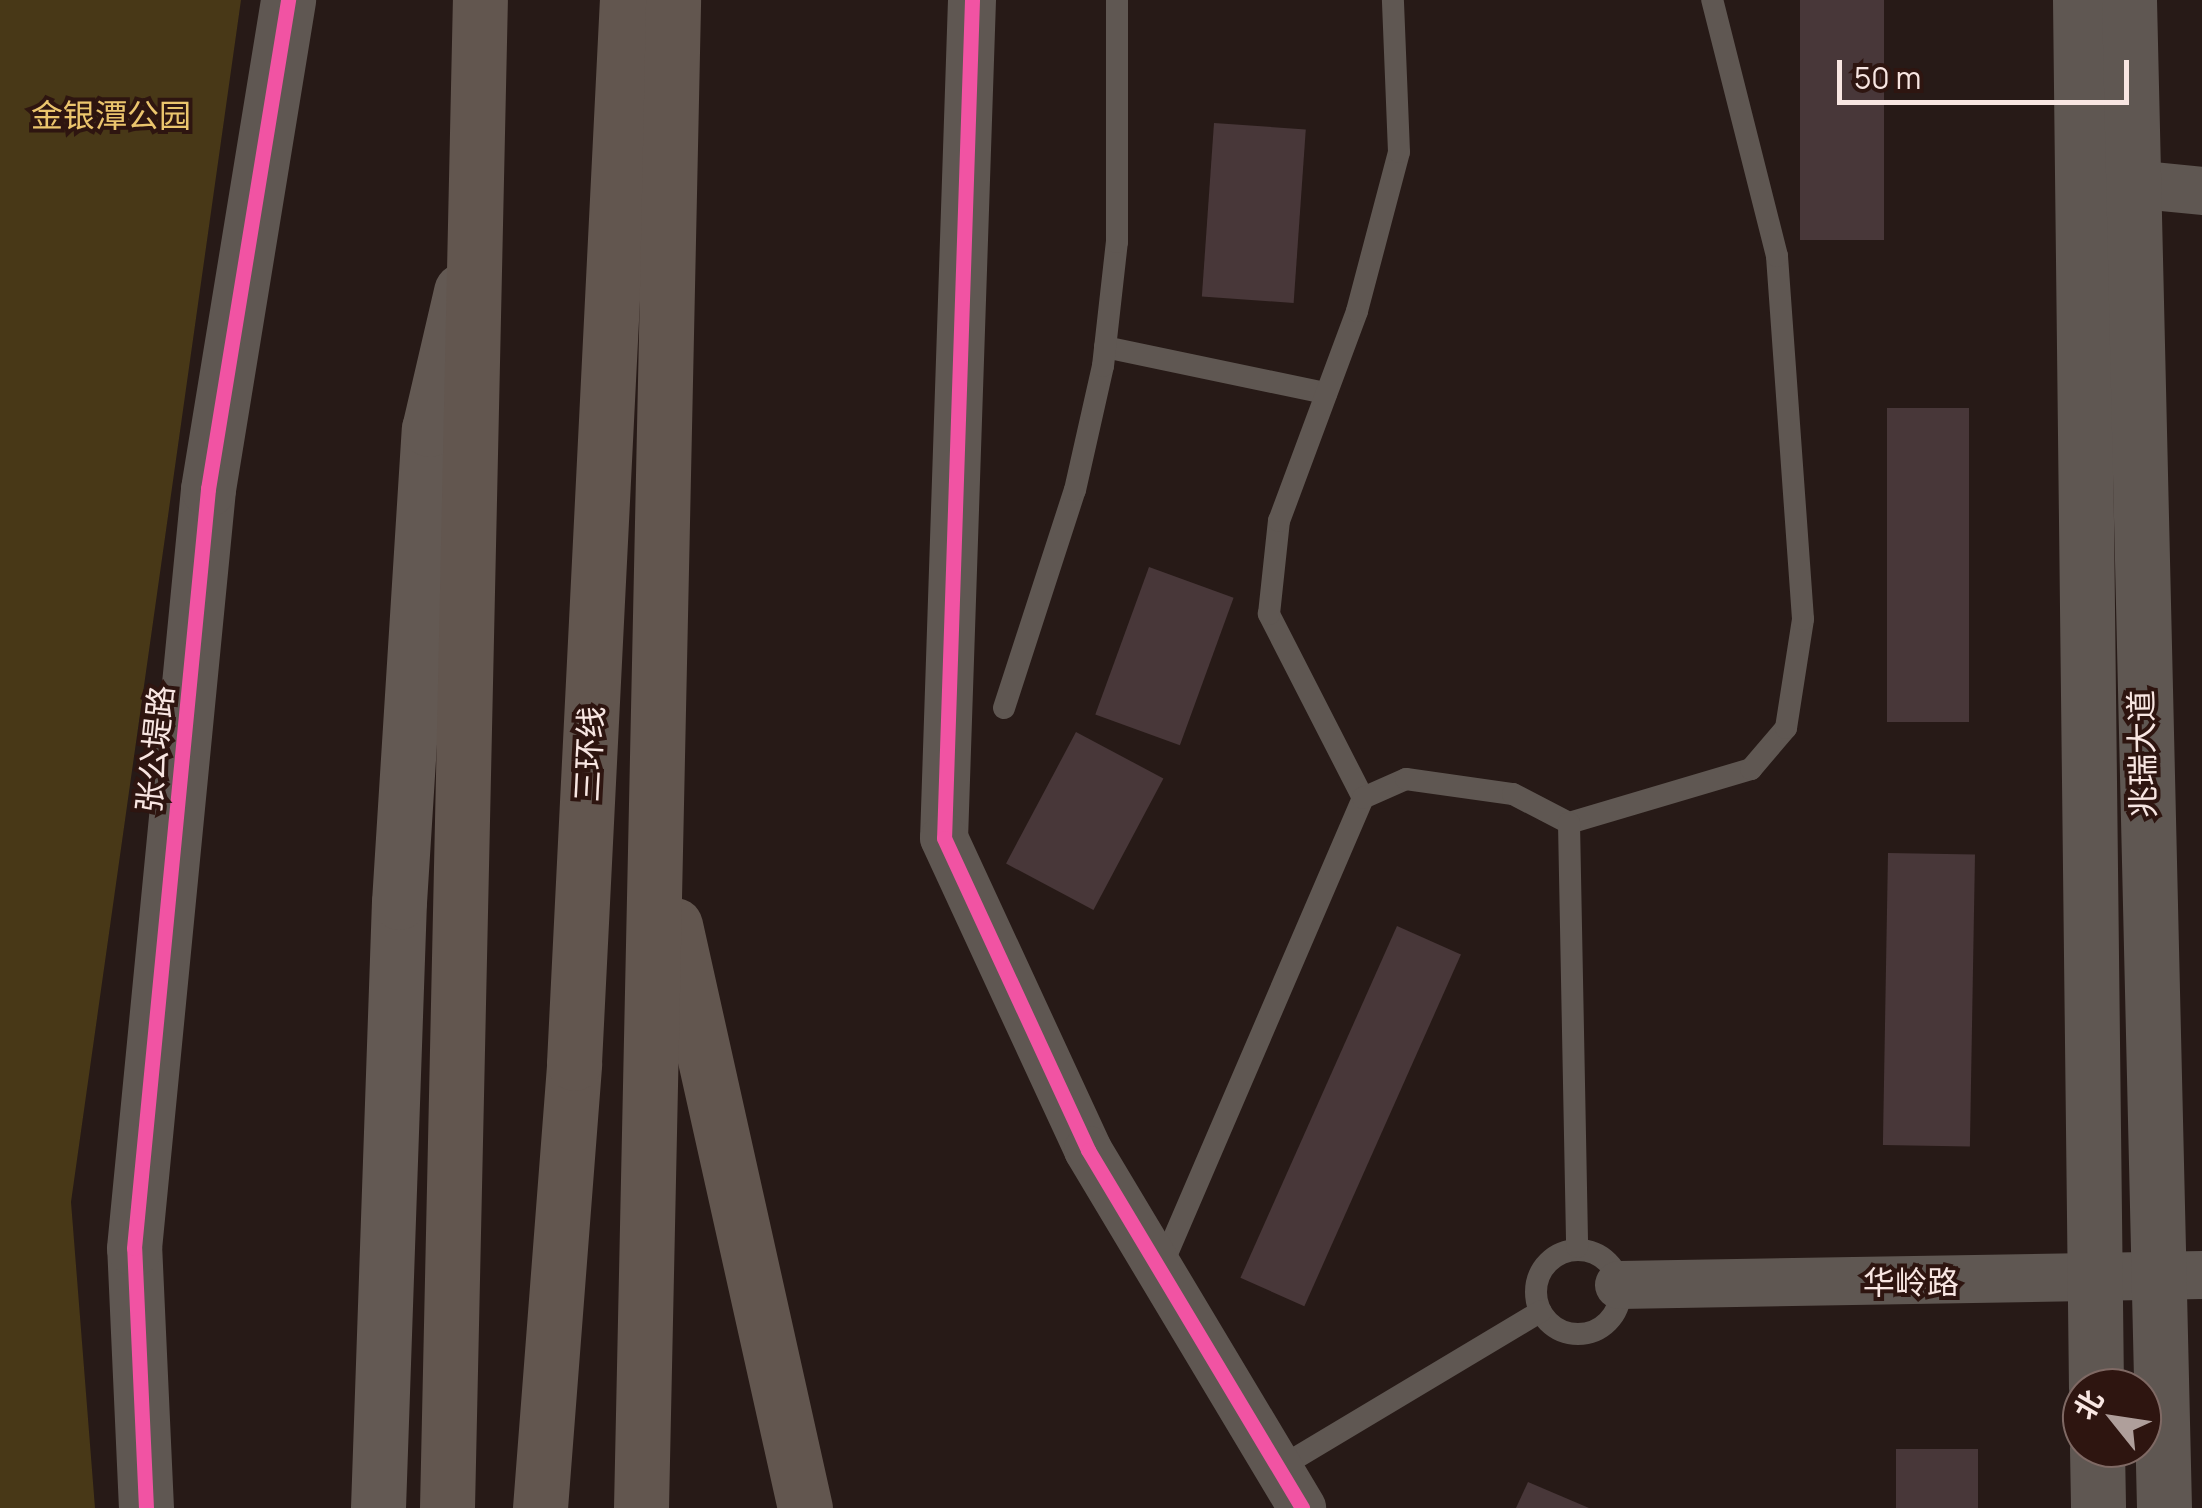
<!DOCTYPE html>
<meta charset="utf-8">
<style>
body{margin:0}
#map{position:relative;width:2202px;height:1508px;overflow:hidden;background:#271a17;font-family:Manrope,"Noto Sans SC",sans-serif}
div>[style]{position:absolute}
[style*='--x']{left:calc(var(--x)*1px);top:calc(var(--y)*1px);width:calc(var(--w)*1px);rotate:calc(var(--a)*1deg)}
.green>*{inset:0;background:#483817}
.building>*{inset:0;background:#483739;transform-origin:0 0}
.service>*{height:22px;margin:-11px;padding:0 11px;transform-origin:11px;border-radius:11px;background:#5f5752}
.service>.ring{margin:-11px;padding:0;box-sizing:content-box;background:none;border:22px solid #5f5752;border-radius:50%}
.minor>*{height:48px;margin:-24px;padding:0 24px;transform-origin:24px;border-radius:24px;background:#5f5752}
.tertiary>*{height:55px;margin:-27.5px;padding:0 27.5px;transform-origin:27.5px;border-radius:27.5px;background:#5f5752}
.secondary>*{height:55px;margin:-27.5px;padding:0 27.5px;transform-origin:27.5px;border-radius:27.5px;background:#635953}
.trunk>*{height:55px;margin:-27.5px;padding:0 27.5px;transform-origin:27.5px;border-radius:27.5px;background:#62564f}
.cycleway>*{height:15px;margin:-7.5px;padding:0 7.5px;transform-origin:7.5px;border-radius:7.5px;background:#f153a3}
span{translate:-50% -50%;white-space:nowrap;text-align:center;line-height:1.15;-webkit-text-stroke:8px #2e1510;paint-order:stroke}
.park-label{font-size:32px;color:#ebc56d}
.street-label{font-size:32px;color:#f8e6e2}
.north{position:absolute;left:2062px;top:1368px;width:100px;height:100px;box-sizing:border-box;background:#2e1510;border:2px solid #7f6964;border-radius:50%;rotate:300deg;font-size:28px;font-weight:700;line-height:40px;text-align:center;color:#f8e6e2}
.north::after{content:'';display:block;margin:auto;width:35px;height:45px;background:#af9f9b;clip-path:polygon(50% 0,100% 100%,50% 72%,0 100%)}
.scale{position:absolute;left:1837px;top:60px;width:292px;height:45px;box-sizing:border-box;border:5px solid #f8e6e2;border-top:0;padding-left:12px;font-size:30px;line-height:35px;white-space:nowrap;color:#f8e6e2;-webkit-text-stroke:8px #2e1510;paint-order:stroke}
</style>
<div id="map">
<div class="green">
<div style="clip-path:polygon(0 0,241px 0,71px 1202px,95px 1508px,0 1508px)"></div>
</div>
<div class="building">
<div style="left:1800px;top:0;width:84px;height:240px"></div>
<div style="left:1214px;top:123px;width:92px;height:174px;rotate:4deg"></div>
<div style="left:1887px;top:408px;width:82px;height:314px"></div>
<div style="left:1149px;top:567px;width:90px;height:157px;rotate:20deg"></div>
<div style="left:1076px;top:732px;width:99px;height:149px;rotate:28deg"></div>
<div style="left:1888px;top:853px;width:87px;height:292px;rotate:1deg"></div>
<div style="left:1397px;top:926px;width:70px;height:385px;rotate:24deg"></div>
<div style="left:1896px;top:1449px;width:82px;height:59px"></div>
<div style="clip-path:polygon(1528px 1482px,1589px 1508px,1516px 1508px)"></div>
</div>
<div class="service">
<div style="--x:1105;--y:347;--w:226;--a:11.8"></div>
<div style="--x:1004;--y:708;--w:229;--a:-72"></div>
<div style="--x:1075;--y:490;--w:127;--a:-77.3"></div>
<div style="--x:1103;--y:366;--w:125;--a:-83.6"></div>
<div style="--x:1117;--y:242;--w:242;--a:-90"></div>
<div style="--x:1363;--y:798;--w:207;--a:-117.1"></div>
<div style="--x:1269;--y:614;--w:94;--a:-83.9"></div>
<div style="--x:1279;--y:521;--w:224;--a:-69.6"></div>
<div style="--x:1357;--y:311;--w:164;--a:-75.2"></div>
<div style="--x:1399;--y:152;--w:152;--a:-92.3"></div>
<div style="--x:1569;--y:823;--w:190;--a:-16.5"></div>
<div style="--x:1751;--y:769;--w:54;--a:-49.5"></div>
<div style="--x:1786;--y:728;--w:110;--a:-81.1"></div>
<div style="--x:1803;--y:619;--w:364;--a:-94.1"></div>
<div style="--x:1777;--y:256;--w:264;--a:-104.2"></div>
<div class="ring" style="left:1536px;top:1250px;width:62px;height:62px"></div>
<div style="--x:1160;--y:1270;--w:514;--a:-66.73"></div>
<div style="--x:1363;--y:798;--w:47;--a:-23.8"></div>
<div style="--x:1406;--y:779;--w:108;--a:8"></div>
<div style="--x:1513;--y:794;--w:63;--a:27.4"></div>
<div style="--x:1569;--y:823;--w:424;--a:88.9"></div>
<div style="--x:1279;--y:1468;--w:305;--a:-30.9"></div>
</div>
<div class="minor">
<div style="--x:972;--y:0;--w:838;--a:91.91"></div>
<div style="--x:944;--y:838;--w:344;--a:65.2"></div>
<div style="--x:1088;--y:1150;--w:417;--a:59.1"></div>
<div style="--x:2132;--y:184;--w:70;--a:5.7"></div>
<div style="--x:1619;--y:1285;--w:583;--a:-0.98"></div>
</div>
<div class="tertiary">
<div style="--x:2080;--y:0;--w:1388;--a:89.34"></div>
<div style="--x:2129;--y:0;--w:1508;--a:88.67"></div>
<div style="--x:2097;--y:1448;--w:60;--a:89"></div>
<div style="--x:146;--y:1508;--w:260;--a:-92.6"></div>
<div style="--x:134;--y:1248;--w:763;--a:-84.43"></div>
<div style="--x:208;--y:489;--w:496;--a:-80.7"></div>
</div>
<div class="secondary">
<div style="--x:378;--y:1508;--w:606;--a:-88.02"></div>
<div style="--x:399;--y:902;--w:474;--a:-86.4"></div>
<div style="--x:429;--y:429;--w:142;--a:-76.9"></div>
</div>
<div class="trunk">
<div style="--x:675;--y:925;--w:597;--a:77.43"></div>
<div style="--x:447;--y:1508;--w:1508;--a:-88.75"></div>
<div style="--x:540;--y:1508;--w:446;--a:-85.6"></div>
<div style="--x:574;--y:1063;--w:1064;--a:-87.15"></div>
<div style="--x:641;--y:1508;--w:1508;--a:-88.78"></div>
</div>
<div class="cycleway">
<div style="--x:972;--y:0;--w:838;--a:91.91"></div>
<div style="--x:944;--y:838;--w:344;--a:65.2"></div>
<div style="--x:1088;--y:1150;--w:417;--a:59.1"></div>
<div style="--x:146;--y:1508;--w:260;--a:-92.6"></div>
<div style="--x:134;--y:1248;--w:763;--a:-84.43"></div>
<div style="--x:208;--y:489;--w:496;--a:-80.7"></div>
</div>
<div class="park-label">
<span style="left:111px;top:115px">金银潭公园</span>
</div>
<div class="street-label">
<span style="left:155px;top:749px;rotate:-84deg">张公堤路</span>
<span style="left:589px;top:754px;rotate:-87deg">三环线</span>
<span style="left:2142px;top:754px;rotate:-91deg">兆瑞大道</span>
<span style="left:1911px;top:1282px">华岭路</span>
</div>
<div class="north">北</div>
<div class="scale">50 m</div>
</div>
